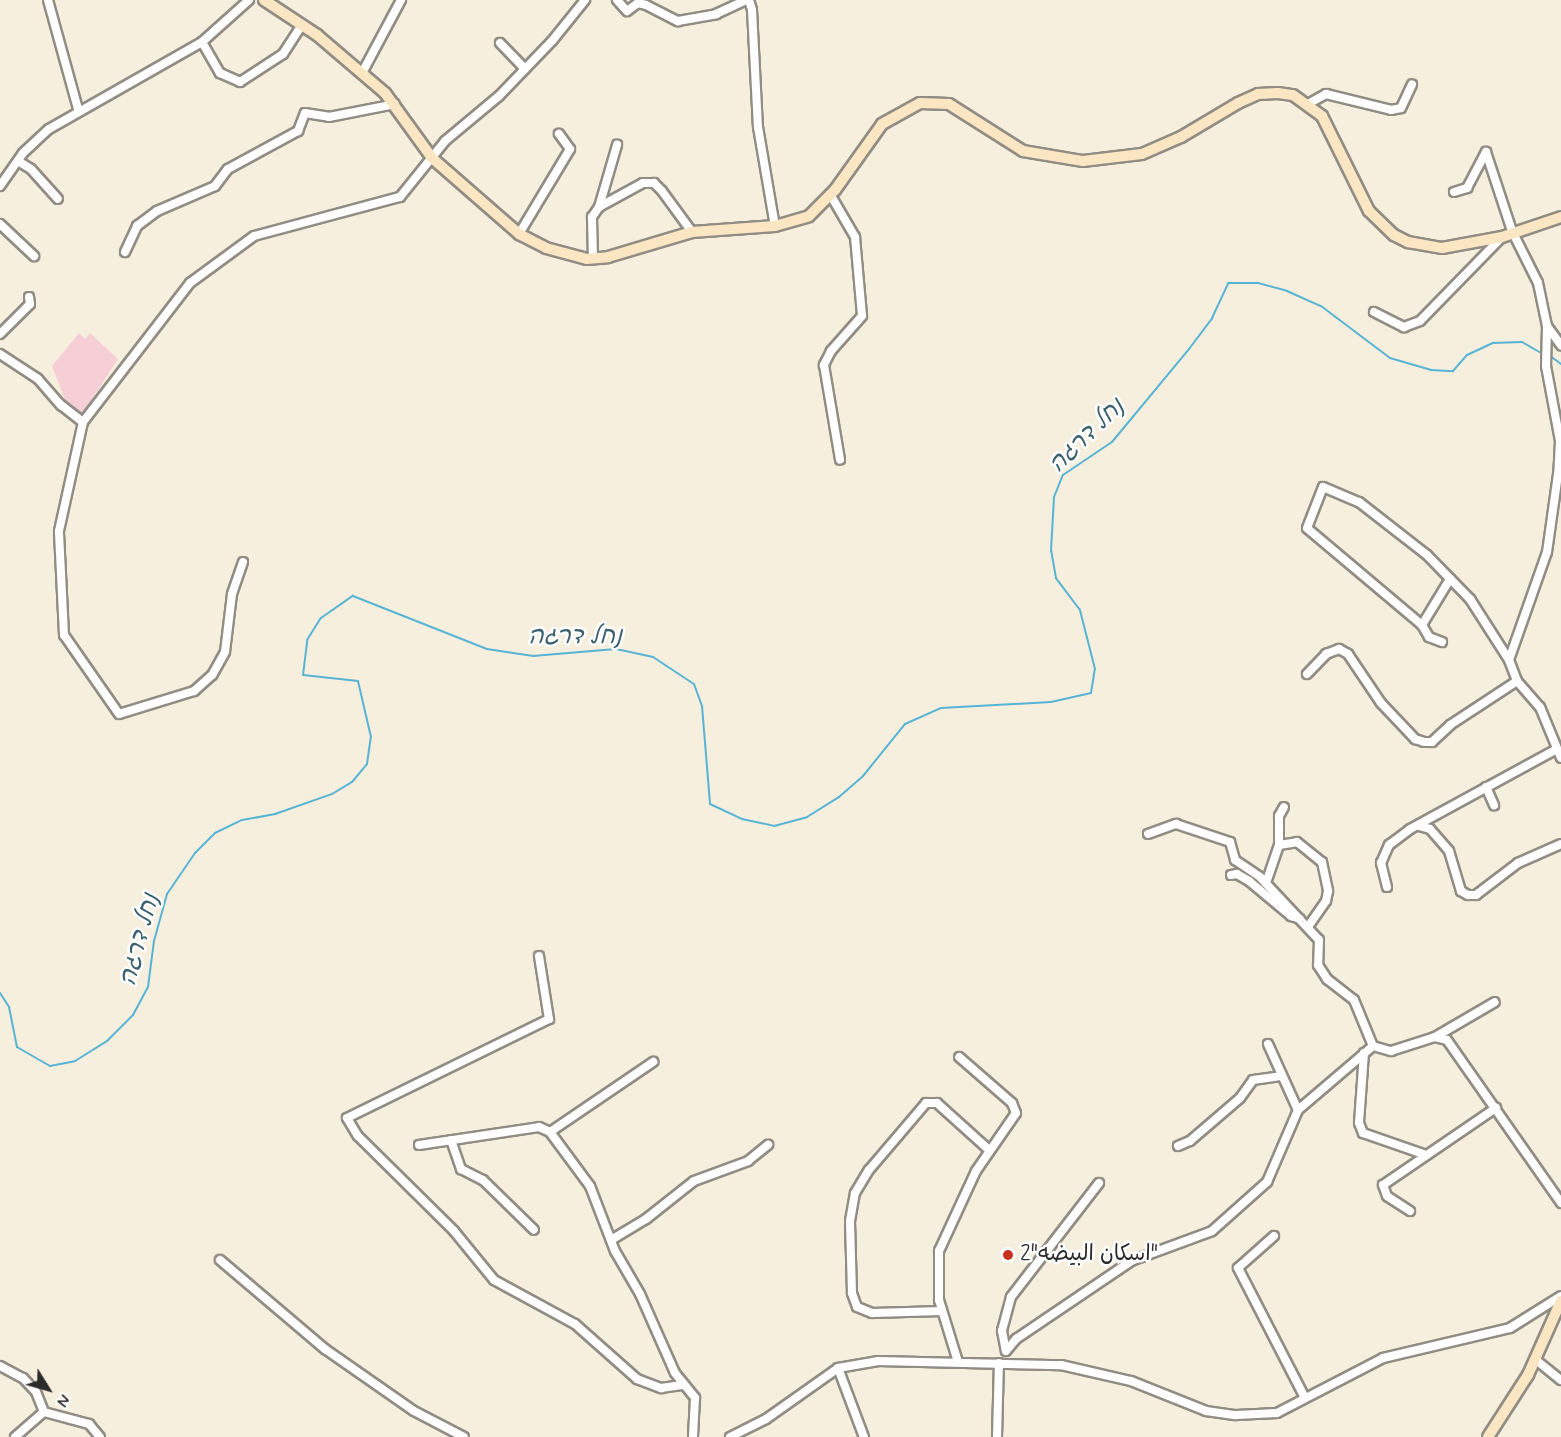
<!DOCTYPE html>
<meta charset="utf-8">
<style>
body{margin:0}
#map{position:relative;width:1561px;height:1437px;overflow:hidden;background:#f7efde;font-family:Mynerve,"Playpen Sans Arabic","Playpen Sans Hebrew",sans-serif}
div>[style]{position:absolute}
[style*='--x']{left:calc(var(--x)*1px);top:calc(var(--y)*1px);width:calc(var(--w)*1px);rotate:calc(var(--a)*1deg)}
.built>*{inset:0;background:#f6cfd6}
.stream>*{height:2px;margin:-1px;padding:0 1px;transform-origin:1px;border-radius:1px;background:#57b4d5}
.roads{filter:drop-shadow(2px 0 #918d84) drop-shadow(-2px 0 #918d84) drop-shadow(0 2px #918d84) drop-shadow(0 -2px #918d84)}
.street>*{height:8px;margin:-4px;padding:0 4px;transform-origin:4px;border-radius:4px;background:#fff}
.secondary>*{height:10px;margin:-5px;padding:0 5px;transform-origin:5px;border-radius:5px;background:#fbe6c4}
.dots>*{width:16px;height:16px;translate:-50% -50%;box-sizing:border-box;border:3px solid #fff;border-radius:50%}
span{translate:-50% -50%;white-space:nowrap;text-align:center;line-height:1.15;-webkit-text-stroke:5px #fff;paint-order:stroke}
.poi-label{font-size:22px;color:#2b2b2b}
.left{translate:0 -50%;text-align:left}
.water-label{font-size:24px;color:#3d626f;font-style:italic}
.north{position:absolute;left:18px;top:1359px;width:60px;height:60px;-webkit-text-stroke:4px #fff;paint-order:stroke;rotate:127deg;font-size:16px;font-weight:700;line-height:24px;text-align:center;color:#2b2b2b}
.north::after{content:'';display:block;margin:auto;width:21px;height:27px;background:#2b2b2b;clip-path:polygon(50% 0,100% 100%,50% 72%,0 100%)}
</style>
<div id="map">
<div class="built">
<div style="clip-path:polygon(79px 333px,85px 339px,90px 333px,118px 359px,82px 415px,65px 400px,52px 366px)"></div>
</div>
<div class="stream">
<div style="--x:1549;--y:355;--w:15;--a:37"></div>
<div style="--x:0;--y:993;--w:17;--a:57"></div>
<div style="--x:9;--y:1007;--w:41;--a:78.7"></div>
<div style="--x:17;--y:1047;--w:38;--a:30"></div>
<div style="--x:50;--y:1066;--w:25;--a:-11"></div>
<div style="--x:75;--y:1061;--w:39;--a:-32"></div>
<div style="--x:108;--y:1040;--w:35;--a:-45"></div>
<div style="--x:133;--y:1015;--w:32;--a:-62"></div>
<div style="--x:148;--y:987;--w:46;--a:-82.6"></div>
<div style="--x:154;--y:941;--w:49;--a:-74.5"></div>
<div style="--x:167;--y:894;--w:50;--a:-55.7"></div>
<div style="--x:195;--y:853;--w:28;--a:-45"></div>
<div style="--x:215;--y:833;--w:30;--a:-26"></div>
<div style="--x:242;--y:820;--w:34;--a:-10"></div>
<div style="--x:275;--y:814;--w:60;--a:-19.3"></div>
<div style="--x:332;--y:794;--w:23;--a:-31"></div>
<div style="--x:352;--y:782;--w:23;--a:-50"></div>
<div style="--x:367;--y:764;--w:27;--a:-82"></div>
<div style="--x:371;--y:737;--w:57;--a:-103.1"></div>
<div style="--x:358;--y:681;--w:55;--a:-173.8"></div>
<div style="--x:303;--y:675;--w:35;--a:-83"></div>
<div style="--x:307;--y:640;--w:26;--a:-58"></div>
<div style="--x:321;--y:618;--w:39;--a:-35"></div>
<div style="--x:353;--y:596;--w:144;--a:21.6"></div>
<div style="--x:487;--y:649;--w:47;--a:8.7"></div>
<div style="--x:533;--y:656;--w:83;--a:-4.8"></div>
<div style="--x:616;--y:649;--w:38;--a:12"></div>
<div style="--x:653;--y:657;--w:49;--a:33.4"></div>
<div style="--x:694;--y:684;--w:23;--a:70"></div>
<div style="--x:702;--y:706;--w:98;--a:85.3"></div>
<div style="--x:710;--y:804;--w:35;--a:25"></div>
<div style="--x:742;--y:819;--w:33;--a:12"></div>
<div style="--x:774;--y:826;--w:34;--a:-15"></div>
<div style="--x:807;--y:817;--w:38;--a:-32"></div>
<div style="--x:839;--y:797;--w:32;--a:-41"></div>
<div style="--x:863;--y:776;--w:67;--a:-51.1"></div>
<div style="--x:905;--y:724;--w:39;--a:-24"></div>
<div style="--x:941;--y:708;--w:110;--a:-3.1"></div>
<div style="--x:1051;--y:702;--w:41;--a:-12.7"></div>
<div style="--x:1091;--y:693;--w:24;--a:-81"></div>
<div style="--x:1095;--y:669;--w:61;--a:-104.3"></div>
<div style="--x:1080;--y:610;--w:40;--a:-127"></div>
<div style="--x:1056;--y:578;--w:27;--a:-100"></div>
<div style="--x:1051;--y:551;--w:54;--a:-86.8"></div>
<div style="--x:1054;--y:497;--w:24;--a:-68"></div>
<div style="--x:1063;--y:475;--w:59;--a:-34"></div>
<div style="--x:1112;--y:442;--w:121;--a:-50.4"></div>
<div style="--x:1189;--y:349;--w:39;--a:-53"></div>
<div style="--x:1212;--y:318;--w:38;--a:-65"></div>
<div style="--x:1228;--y:283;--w:30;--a:0"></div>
<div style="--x:1258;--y:283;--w:30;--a:15"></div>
<div style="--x:1287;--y:291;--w:37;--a:24"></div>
<div style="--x:1321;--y:306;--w:86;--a:37"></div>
<div style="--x:1390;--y:358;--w:43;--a:16.3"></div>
<div style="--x:1431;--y:370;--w:22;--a:3"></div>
<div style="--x:1453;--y:371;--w:21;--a:-49"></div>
<div style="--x:1467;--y:355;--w:29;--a:-25"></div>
<div style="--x:1493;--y:343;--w:29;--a:-2"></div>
<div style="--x:1522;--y:342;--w:20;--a:30"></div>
</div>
<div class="roads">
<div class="street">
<div style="--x:48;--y:0;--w:113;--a:74.6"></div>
<div style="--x:617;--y:0;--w:15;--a:48"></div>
<div style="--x:627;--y:11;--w:14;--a:-36"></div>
<div style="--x:638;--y:3;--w:8;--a:14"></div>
<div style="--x:646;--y:5;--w:36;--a:27"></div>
<div style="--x:678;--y:21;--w:39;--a:-10"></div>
<div style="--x:716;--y:14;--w:33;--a:-25"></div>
<div style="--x:749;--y:0;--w:10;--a:73"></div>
<div style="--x:752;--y:10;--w:117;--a:87.1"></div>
<div style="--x:758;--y:127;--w:100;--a:80.3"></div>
<div style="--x:202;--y:42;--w:36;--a:60"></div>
<div style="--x:220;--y:73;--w:22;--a:24"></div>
<div style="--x:240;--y:82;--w:51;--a:-33.1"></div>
<div style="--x:283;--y:54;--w:35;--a:-57"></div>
<div style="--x:500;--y:43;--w:36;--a:46"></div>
<div style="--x:362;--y:73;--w:83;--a:-61.9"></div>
<div style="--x:1308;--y:104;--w:21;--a:-29"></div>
<div style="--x:1326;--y:94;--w:67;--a:13.8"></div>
<div style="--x:1391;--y:110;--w:10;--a:-11"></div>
<div style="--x:1401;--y:108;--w:26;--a:-65"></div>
<div style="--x:18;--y:161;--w:15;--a:32"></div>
<div style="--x:31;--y:169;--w:40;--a:48"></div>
<div style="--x:0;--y:186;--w:40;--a:-55.1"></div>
<div style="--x:23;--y:153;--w:35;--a:-43"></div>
<div style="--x:49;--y:129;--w:176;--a:-29.6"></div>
<div style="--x:202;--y:42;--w:63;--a:-41.8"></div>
<div style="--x:1454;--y:192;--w:14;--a:-17"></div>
<div style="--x:1467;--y:188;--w:41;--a:-62.2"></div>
<div style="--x:1486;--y:152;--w:83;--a:71.8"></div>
<div style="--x:1512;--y:231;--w:58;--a:63.4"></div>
<div style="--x:1538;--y:283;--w:44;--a:78.2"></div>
<div style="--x:1547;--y:326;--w:24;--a:54"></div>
<div style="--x:830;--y:194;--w:50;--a:59.8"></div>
<div style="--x:855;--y:237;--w:79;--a:84.9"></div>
<div style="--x:862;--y:316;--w:47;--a:131.5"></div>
<div style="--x:831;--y:351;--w:16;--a:117"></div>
<div style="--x:824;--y:365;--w:96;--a:80.4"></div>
<div style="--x:599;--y:207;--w:65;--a:-73.8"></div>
<div style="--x:0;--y:224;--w:47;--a:43.3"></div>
<div style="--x:519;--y:234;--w:99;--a:-59"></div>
<div style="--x:570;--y:149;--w:19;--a:-126"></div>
<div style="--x:125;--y:252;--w:29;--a:-65"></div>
<div style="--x:137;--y:226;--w:25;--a:-37"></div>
<div style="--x:157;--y:211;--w:63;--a:-23.3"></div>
<div style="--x:215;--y:186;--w:21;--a:-53"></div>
<div style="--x:228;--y:169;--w:80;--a:-28.5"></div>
<div style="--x:298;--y:131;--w:19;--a:-69"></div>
<div style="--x:305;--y:113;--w:24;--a:9"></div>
<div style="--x:329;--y:117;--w:67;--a:-11.1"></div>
<div style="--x:593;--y:259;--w:42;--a:-91.4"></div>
<div style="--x:592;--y:217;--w:12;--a:-55"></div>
<div style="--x:599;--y:207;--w:50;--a:-28.6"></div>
<div style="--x:643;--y:183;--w:11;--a:0"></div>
<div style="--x:654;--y:183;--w:11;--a:45"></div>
<div style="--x:662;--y:191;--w:51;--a:53.8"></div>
<div style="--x:1374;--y:312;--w:34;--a:27"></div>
<div style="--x:1404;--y:327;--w:17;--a:-21"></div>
<div style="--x:1420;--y:321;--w:116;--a:-45.7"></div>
<div style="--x:1547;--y:326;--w:40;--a:91.4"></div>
<div style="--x:1546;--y:366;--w:76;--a:79.4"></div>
<div style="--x:1560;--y:441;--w:33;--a:93"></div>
<div style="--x:1558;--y:474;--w:79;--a:98"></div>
<div style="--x:1547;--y:552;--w:114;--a:109.4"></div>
<div style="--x:1509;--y:660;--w:22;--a:69"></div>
<div style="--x:1517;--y:681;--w:35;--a:49"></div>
<div style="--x:1540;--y:707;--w:55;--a:67.6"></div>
<div style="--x:0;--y:334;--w:42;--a:-45"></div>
<div style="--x:30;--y:304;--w:7;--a:-98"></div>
<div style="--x:0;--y:354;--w:45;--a:33.3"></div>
<div style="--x:38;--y:379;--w:35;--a:49"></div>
<div style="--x:61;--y:405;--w:28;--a:38"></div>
<div style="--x:243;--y:562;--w:34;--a:109"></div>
<div style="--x:232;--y:594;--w:58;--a:96.9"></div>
<div style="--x:225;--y:652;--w:26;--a:119"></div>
<div style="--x:212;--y:675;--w:24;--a:138"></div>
<div style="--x:194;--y:691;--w:78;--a:163"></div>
<div style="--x:119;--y:714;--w:96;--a:-124.8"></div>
<div style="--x:64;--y:635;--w:104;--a:-92.8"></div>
<div style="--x:59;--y:531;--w:112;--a:-77.6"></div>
<div style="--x:83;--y:422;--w:175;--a:-52.4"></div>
<div style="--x:190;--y:283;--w:79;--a:-36.3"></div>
<div style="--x:254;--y:236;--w:151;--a:-15"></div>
<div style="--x:400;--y:197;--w:72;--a:-51.2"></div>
<div style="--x:445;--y:141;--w:70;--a:-39.8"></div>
<div style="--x:499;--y:96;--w:76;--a:-46.1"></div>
<div style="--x:552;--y:41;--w:53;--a:-51.2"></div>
<div style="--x:1422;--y:625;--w:54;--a:-58.7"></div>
<div style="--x:1442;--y:642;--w:14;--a:-159"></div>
<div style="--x:1429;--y:637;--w:14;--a:-120"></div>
<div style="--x:1422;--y:625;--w:150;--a:-139.9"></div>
<div style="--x:1307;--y:528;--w:44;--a:-68.7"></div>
<div style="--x:1323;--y:487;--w:39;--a:23"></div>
<div style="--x:1359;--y:502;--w:86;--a:37.9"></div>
<div style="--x:1427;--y:555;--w:62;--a:45.7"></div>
<div style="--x:1470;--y:599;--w:72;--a:57.4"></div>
<div style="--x:1307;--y:674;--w:28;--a:-46"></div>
<div style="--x:1326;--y:654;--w:14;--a:-21"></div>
<div style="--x:1339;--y:649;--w:10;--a:29"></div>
<div style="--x:1348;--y:654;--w:59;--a:56"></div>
<div style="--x:1381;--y:703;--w:50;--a:46.6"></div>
<div style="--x:1415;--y:739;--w:9;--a:18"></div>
<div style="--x:1424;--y:742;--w:8;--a:0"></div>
<div style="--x:1432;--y:742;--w:25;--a:-43"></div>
<div style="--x:1450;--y:725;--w:80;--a:-33.3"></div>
<div style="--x:1486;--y:787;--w:20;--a:66"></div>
<div style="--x:1419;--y:826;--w:11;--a:15"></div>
<div style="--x:1430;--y:829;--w:29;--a:49"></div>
<div style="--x:1449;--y:851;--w:42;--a:73.3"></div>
<div style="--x:1461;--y:891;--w:8;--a:30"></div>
<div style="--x:1468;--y:895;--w:8;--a:0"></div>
<div style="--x:1476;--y:895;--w:53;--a:-37.3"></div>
<div style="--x:1518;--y:863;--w:47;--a:-23.8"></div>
<div style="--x:1148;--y:834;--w:30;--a:-20"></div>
<div style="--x:1176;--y:824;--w:57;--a:18.4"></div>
<div style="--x:1230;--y:842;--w:19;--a:74"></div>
<div style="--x:1235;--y:860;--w:30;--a:34"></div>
<div style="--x:1260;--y:877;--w:86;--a:46.9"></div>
<div style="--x:1319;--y:940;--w:25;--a:92"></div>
<div style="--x:1318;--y:965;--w:17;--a:57"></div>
<div style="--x:1327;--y:979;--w:34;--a:38"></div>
<div style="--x:1354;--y:1000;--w:50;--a:67.6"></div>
<div style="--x:1373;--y:1046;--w:19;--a:16"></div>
<div style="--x:1391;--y:1051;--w:46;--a:-17.7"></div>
<div style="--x:1435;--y:1037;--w:12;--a:14"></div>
<div style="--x:1447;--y:1040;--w:199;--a:55"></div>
<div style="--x:1279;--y:845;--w:18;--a:-9"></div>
<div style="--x:1297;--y:842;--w:32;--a:39"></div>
<div style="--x:1322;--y:862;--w:30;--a:78"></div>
<div style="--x:1328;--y:891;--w:10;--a:101"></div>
<div style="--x:1326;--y:901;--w:32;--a:125"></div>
<div style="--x:1231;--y:875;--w:6;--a:-9"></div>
<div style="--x:1237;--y:874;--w:14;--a:30"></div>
<div style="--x:1249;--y:881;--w:55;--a:39.8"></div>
<div style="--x:1291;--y:916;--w:9;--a:18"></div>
<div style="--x:1266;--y:883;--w:40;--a:-71.1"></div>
<div style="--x:1279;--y:845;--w:29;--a:-90"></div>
<div style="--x:1279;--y:816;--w:10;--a:-61"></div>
<div style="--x:1387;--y:887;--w:25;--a:-104"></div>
<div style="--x:1381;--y:863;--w:20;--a:-66"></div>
<div style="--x:1389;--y:845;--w:26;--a:-37"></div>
<div style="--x:1410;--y:829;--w:167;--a:-28.6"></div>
<div style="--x:539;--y:956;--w:64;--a:81"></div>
<div style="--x:549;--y:1019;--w:225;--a:153.9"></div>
<div style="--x:347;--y:1118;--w:21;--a:59"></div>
<div style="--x:358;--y:1136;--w:135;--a:44.7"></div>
<div style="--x:454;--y:1231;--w:63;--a:50.8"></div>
<div style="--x:494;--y:1280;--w:92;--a:28.5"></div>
<div style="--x:575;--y:1324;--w:83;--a:41.6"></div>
<div style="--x:637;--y:1379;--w:26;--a:21"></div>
<div style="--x:661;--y:1388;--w:21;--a:-8"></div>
<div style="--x:1435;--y:1037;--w:69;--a:-30.3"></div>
<div style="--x:1268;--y:1044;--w:72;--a:65.6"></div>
<div style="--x:1364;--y:1053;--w:70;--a:94.1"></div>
<div style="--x:1359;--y:1123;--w:11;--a:68"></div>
<div style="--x:1363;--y:1133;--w:67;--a:19.2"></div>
<div style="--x:550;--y:1132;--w:125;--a:-34.2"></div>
<div style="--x:451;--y:1140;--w:31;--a:71"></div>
<div style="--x:461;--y:1169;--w:25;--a:27"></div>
<div style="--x:483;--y:1180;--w:71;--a:44.4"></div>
<div style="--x:419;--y:1145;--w:121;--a:-8.5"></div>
<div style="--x:539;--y:1127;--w:12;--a:24"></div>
<div style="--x:550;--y:1132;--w:67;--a:53.5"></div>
<div style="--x:590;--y:1186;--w:70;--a:69"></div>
<div style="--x:615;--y:1251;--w:50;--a:59.8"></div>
<div style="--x:640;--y:1294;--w:86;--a:66.1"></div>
<div style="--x:675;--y:1373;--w:32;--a:51"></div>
<div style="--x:695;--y:1398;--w:39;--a:93"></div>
<div style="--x:1178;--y:1146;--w:13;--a:-23"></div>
<div style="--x:1190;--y:1141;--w:66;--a:-40.7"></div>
<div style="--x:1240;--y:1098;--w:22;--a:-54"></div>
<div style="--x:1253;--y:1080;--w:28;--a:-8"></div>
<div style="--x:1099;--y:1183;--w:144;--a:127.7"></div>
<div style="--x:1011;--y:1297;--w:35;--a:105"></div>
<div style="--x:1002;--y:1331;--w:20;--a:79"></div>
<div style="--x:1006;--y:1351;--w:16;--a:-50"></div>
<div style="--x:1016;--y:1339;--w:139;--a:-34.1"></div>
<div style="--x:1131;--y:1261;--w:86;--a:-20.3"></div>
<div style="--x:1212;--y:1231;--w:74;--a:-41.7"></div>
<div style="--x:1267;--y:1182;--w:78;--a:-66.7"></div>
<div style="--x:1298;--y:1110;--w:99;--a:-40.5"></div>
<div style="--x:1410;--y:1211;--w:27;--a:-147"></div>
<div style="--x:1387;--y:1196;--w:12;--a:-110"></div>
<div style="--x:1383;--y:1185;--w:137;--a:-34.3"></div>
<div style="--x:1274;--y:1236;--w:48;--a:138.4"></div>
<div style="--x:1238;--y:1268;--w:146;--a:62.7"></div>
<div style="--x:611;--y:1240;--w:41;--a:-31"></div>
<div style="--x:646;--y:1219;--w:61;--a:-38.4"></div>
<div style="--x:694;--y:1181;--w:58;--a:-20.3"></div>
<div style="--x:748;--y:1161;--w:26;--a:-39"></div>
<div style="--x:220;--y:1260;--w:138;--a:40.3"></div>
<div style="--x:325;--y:1349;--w:108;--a:34.9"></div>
<div style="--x:414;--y:1411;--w:56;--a:27.5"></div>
<div style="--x:942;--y:1311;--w:70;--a:178.4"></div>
<div style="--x:872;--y:1313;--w:16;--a:-158"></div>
<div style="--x:857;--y:1307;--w:15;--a:-110"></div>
<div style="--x:852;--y:1293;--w:72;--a:-91.6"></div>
<div style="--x:850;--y:1221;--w:28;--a:-80"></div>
<div style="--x:855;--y:1193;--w:27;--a:-59"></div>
<div style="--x:869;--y:1170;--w:88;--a:-49.6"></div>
<div style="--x:926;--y:1103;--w:11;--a:0"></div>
<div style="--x:937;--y:1103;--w:69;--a:42"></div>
<div style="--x:1536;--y:1360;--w:32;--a:39"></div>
<div style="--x:958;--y:1362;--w:65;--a:-107"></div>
<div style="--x:939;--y:1300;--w:49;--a:-90"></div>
<div style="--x:939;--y:1251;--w:88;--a:-65.2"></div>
<div style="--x:976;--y:1171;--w:70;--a:-55.4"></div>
<div style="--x:1016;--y:1113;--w:11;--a:-112"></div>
<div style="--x:1012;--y:1103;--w:70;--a:-139"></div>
<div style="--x:0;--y:1366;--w:26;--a:28"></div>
<div style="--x:23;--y:1378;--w:19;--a:47"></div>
<div style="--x:36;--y:1392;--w:22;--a:68"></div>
<div style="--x:44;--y:1412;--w:47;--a:14.9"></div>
<div style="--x:89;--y:1424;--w:17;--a:50"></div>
<div style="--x:838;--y:1368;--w:74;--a:69.4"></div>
<div style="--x:15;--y:1437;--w:38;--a:-41"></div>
<div style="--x:730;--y:1437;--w:40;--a:-26.6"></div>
<div style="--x:766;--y:1419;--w:88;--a:-35.3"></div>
<div style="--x:838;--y:1368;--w:41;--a:-9.9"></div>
<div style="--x:878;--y:1361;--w:183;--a:1.3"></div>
<div style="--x:1061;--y:1365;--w:72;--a:12.9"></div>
<div style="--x:1131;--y:1381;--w:81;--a:21.8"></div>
<div style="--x:1206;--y:1411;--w:30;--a:8"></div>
<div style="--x:1236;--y:1415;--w:41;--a:-2.8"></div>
<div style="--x:1277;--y:1413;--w:119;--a:-27.4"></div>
<div style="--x:1383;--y:1358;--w:130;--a:-13.3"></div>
<div style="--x:1510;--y:1328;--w:60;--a:-32.1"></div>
<div style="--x:997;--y:1437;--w:74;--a:-88.5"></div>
</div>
<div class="secondary">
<div style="--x:264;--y:0;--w:64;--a:33.4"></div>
<div style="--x:317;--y:35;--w:89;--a:40.5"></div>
<div style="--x:385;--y:93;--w:80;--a:54.1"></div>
<div style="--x:432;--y:158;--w:116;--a:41.1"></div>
<div style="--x:519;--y:234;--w:30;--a:27"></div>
<div style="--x:546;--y:248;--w:42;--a:15"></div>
<div style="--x:587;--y:259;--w:21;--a:-5"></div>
<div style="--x:608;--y:257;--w:88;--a:-16.6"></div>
<div style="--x:692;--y:232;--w:83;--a:-4.1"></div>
<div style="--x:775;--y:226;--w:35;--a:-16"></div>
<div style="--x:809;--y:216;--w:37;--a:-45"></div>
<div style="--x:835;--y:190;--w:81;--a:-54.5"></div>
<div style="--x:882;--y:124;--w:43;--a:-28.9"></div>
<div style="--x:920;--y:103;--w:29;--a:2"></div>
<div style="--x:949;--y:104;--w:88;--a:32.4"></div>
<div style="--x:1023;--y:151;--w:61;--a:9.5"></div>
<div style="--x:1083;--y:161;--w:59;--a:-6.8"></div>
<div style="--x:1142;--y:154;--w:43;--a:-23.6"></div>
<div style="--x:1181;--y:137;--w:66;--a:-30.8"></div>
<div style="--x:1238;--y:103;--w:22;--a:-24"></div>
<div style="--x:1258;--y:94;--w:20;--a:-3"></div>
<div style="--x:1278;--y:93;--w:15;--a:8"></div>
<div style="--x:1293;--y:95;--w:36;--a:36"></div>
<div style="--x:1322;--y:116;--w:106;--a:63.7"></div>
<div style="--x:1369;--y:211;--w:35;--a:44"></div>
<div style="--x:1394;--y:235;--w:16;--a:27"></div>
<div style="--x:1408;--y:242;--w:35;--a:10"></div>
<div style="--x:1442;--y:248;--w:61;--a:-10.4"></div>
<div style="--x:1502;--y:237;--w:62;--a:-18.7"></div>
<div style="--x:1488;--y:1437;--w:74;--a:-57.2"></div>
<div style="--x:1528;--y:1375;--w:81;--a:-66"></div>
</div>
</div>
<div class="dots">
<div style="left:1008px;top:1255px;background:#c8321e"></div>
</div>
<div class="poi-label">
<span class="left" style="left:1020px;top:1255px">اسكان البيضه"2"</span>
</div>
<div class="water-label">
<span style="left:1087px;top:436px;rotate:-44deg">נחל דרגה</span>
<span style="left:575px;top:637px">נחל דרגה</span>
<span style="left:140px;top:940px;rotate:-75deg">נחל דרגה</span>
</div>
<div class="north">N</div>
</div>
